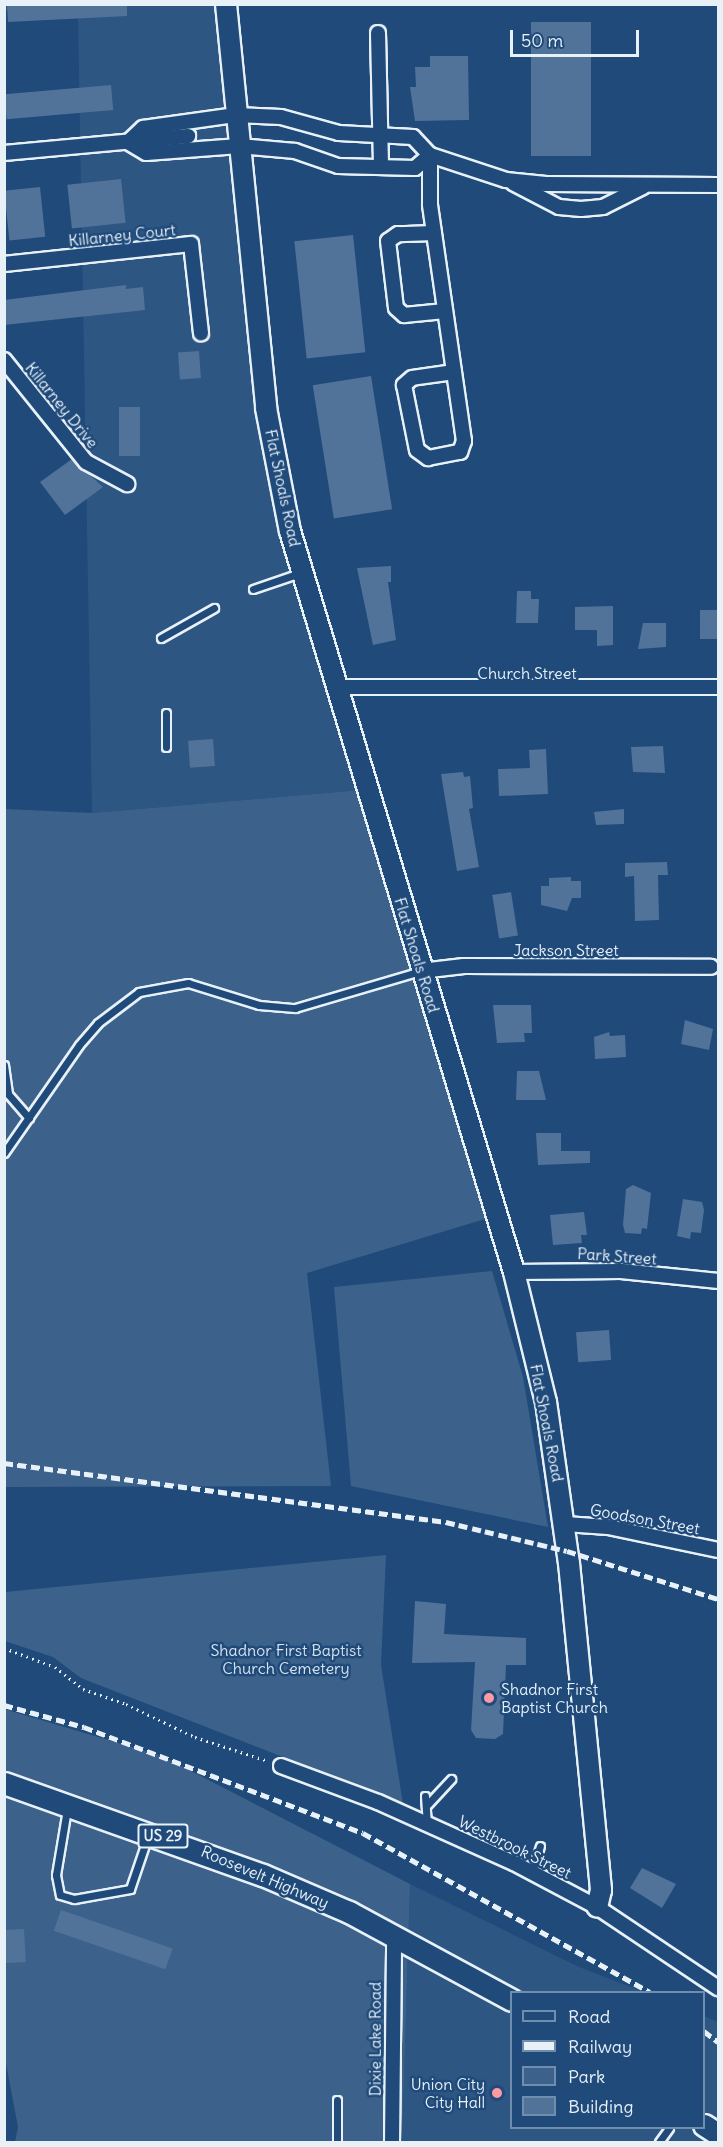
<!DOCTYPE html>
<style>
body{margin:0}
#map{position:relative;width:723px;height:2147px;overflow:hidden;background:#1f4a7a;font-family:Delius,sans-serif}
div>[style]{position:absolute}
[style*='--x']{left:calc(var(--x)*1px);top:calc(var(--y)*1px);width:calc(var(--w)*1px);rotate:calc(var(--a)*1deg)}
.built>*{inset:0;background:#2e5683}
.green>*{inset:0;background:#3c628c}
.building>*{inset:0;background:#517399;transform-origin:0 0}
.path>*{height:3px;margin-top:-1.5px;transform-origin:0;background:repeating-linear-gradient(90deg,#e8f1f8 0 1.5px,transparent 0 6px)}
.roads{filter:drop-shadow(2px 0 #e8f1f8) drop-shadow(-2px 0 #e8f1f8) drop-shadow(0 2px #e8f1f8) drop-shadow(0 -2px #e8f1f8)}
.lane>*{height:7px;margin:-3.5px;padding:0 3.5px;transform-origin:3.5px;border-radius:3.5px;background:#1f4a7a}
.street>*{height:14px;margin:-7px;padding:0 7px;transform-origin:7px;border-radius:7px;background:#1f4a7a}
.secondary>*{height:20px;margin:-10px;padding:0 10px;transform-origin:10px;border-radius:10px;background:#1f4a7a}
.primary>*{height:21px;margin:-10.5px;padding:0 10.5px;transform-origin:10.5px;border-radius:10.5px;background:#1f4a7a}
.rail>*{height:4.5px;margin-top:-2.25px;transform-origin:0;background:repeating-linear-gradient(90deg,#e8f1f8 0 9px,transparent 0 13.5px)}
.dots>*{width:16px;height:16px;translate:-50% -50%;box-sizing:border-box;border:3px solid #1f4a7a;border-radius:50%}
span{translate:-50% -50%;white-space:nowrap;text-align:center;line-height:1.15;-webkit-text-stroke:5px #1f4a7a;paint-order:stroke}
.shield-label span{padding:2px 4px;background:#1f4a7a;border:2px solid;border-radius:4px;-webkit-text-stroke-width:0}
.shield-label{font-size:15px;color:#e8f1f8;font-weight:700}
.street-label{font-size:16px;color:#e8f1f8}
.park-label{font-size:16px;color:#d7e3ed}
.poi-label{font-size:16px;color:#e8f1f8}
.left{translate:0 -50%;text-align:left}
.right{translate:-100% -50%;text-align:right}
.frame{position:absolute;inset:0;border:6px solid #e8f1f8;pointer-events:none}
.legend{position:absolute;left:510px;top:1991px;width:195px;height:138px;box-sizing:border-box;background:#1f4a7a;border:2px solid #6f8dac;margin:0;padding:8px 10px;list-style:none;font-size:18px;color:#e8f1f8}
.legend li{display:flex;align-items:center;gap:12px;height:30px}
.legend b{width:30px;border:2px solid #6f8dac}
.scale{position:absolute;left:510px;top:30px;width:129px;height:27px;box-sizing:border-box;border:3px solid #e8f1f8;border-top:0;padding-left:8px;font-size:18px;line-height:21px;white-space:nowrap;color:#e8f1f8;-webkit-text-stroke:4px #1f4a7a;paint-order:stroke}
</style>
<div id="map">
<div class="built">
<div style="clip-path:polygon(4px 5px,223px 5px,270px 464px,361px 790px,92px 813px,78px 16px,5px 10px)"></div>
<div style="clip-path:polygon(410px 1884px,579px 1967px,644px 1992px,512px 1992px,512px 2128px,704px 2128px,704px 2016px,718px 2022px,718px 2142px,402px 2142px)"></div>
</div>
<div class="green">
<div style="clip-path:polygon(361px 790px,498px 1215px,307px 1273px,331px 1486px,5px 1487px,5px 809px,92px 813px)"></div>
<div style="clip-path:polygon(492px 1271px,523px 1377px,548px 1527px,351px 1486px,334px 1287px)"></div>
<div style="clip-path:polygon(386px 1555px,381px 1665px,403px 1804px,81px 1678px,53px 1657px,5px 1641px,5px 1592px)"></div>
<div style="clip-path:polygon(4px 1709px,162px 1756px,410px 1884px,402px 2142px,15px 2142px,18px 2127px,4px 2053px)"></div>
</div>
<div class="building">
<div style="clip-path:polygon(7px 4px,127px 4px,127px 16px,8px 22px)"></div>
<div style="left:531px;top:22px;width:60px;height:134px"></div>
<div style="clip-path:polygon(430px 56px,468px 56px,469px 120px,415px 121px,410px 87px,416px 87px,415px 67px,430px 67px)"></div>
<div style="left:111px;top:85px;width:25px;height:107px;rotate:85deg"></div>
<div style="left:121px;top:179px;width:44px;height:54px;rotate:84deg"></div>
<div style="left:40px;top:187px;width:50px;height:36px;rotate:84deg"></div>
<div style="left:353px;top:235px;width:118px;height:59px;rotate:84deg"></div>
<div style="clip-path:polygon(126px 285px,126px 289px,143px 287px,145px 310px,4px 325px,4px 300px)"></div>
<div style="left:199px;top:351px;width:27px;height:21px;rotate:86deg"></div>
<div style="left:371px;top:376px;width:135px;height:59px;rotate:81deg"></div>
<div style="left:119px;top:407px;width:21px;height:49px"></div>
<div style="clip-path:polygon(72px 459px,103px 487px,65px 515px,40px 482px)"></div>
<div style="clip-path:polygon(391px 566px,391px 582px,388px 582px,396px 640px,373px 645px,357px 568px)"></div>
<div style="clip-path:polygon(517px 591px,531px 591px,531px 599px,539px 599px,538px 623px,516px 623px)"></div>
<div style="clip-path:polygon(613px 606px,613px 645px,597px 646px,597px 630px,575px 630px,575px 607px)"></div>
<div style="left:718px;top:610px;width:29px;height:18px;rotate:90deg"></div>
<div style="clip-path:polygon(643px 623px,666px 623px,666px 647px,638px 649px)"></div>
<div style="left:213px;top:739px;width:27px;height:25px;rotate:86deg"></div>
<div style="clip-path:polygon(663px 746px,665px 773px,633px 772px,631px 747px)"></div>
<div style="clip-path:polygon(546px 749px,548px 794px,499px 796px,498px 769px,530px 768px,529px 750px)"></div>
<div style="clip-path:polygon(463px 772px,464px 777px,470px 776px,473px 808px,469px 809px,479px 867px,457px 871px,441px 774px)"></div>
<div style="clip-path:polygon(624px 809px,624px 824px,596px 825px,594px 812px)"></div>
<div style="clip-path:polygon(667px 862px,668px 875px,658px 875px,659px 920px,635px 921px,634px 876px,625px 877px,625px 863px)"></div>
<div style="clip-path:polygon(571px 877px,571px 881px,581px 881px,581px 898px,572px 898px,567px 911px,541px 905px,541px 886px,549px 886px,549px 878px)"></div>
<div style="left:511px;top:892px;width:44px;height:19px;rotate:81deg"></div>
<div style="clip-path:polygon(493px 1005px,531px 1005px,532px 1033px,524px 1033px,525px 1042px,497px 1043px)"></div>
<div style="clip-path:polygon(685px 1020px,713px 1029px,709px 1050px,681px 1044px)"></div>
<div style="clip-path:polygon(609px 1032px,610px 1036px,625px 1035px,626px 1057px,595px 1059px,594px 1037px)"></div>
<div style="clip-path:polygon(517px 1071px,539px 1071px,546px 1100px,516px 1100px)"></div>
<div style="clip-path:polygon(536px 1133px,561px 1133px,561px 1151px,590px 1151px,590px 1163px,538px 1165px)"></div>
<div style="clip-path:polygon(633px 1185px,651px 1193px,647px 1229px,642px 1228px,641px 1234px,625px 1233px,623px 1225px,626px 1189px)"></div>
<div style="clip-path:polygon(683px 1199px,702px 1202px,704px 1210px,701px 1233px,691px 1232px,690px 1239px,677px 1236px)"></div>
<div style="clip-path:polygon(584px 1212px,587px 1235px,581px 1235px,582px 1243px,553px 1245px,550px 1215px)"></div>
<div style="left:609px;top:1330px;width:30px;height:33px;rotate:86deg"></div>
<div style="clip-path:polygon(415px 1601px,446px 1604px,444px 1634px,526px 1638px,526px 1665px,506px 1665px,503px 1734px,495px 1739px,476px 1738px,471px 1730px,475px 1662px,412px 1663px)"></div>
<div style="clip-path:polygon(642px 1868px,676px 1884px,662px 1908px,630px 1888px)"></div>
<div style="left:61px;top:1910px;width:118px;height:22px;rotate:19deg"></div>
<div style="left:24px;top:1929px;width:33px;height:20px;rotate:87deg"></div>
</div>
<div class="path">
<div style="--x:4;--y:1648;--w:54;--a:20.4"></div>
<div style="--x:55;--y:1667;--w:36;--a:38"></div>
<div style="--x:83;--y:1689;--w:46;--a:19.2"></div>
<div style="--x:126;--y:1704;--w:76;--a:25.6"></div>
<div style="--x:195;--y:1737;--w:77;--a:18.2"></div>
</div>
<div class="roads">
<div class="lane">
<div style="--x:253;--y:589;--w:50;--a:-18.8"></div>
<div style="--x:161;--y:638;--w:61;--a:-29.5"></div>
<div style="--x:166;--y:713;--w:34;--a:90"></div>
<div style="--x:4;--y:1065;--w:29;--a:82"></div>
<div style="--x:8;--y:1094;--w:32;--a:49"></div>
<div style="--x:4;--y:1153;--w:131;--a:-55.2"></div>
<div style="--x:79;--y:1045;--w:29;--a:-49"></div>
<div style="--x:98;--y:1023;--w:51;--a:-37.1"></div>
<div style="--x:139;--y:992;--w:50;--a:-10.4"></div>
<div style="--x:188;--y:983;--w:74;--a:17.2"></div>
<div style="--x:259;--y:1005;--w:36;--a:5"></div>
<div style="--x:295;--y:1008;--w:131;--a:-16.4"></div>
<div style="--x:425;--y:1796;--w:28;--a:86"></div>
<div style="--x:426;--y:1806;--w:37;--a:-47"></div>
<div style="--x:67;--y:1809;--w:67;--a:99.5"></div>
<div style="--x:56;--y:1875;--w:20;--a:79"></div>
<div style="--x:60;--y:1895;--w:15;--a:16"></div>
<div style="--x:74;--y:1899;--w:57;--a:-10.1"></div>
<div style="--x:130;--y:1889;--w:56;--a:-71.2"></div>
<div style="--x:532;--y:1872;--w:27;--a:-73"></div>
<div style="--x:337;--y:2100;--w:42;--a:90"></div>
<div style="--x:659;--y:2142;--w:17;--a:-54"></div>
</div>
<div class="street">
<div style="--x:378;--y:33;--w:134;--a:88.7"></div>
<div style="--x:236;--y:115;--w:45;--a:2.5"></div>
<div style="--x:281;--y:117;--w:60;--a:15.4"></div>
<div style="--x:339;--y:133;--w:74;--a:3.1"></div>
<div style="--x:413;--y:137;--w:25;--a:47"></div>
<div style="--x:430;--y:155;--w:20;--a:139"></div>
<div style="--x:415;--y:168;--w:77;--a:-178.5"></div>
<div style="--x:338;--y:166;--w:46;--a:-160.8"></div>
<div style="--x:295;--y:151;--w:56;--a:-174.9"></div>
<div style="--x:239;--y:146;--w:93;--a:175.7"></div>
<div style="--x:146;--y:153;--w:21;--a:-149"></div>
<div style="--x:128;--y:142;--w:21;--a:-43"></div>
<div style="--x:143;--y:128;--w:94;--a:-8"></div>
<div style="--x:4;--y:153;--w:185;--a:-5.3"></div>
<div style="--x:513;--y:183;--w:52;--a:27.6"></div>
<div style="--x:559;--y:207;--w:22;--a:5"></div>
<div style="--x:581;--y:209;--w:22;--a:-5"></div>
<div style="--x:603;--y:207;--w:45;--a:-26.6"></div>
<div style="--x:434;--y:233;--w:36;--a:178"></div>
<div style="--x:398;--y:234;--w:12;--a:145"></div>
<div style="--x:388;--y:241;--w:67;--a:83.2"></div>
<div style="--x:396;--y:308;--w:11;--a:41"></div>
<div style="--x:404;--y:315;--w:41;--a:-5.6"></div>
<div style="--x:4;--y:264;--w:188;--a:-6.1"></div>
<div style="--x:191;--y:244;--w:90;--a:83.6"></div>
<div style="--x:4;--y:360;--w:131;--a:51.2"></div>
<div style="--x:86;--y:462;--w:47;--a:28.2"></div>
<div style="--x:454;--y:372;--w:42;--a:171.9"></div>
<div style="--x:412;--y:378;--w:11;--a:139"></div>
<div style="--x:404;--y:385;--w:66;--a:78.7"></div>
<div style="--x:417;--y:450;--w:14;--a:36"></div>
<div style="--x:428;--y:458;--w:33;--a:-11"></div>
<div style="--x:460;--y:452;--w:12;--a:-70"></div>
<div style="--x:464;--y:441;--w:239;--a:-98.2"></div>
<div style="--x:430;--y:204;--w:49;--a:-90"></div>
<div style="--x:430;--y:155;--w:80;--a:18.2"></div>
<div style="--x:506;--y:180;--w:40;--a:5.7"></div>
<div style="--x:546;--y:184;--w:172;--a:0.3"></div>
<div style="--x:336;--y:687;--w:382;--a:0"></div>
<div style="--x:421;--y:971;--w:43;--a:-6.6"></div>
<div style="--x:464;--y:966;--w:247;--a:0.2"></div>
<div style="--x:514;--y:1272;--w:107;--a:-0.5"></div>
<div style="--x:621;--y:1271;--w:98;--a:5.9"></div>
<div style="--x:565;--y:1524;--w:43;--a:4"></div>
<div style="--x:608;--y:1527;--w:112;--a:11.8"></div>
<div style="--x:281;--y:1766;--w:103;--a:20.4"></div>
<div style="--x:378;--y:1802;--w:149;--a:24.2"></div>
<div style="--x:514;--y:1863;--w:94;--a:27.9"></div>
<div style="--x:597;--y:1907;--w:146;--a:33.8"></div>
<div style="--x:392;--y:2142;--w:206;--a:-89.4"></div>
</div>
<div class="secondary">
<div style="--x:226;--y:4;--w:406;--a:84.3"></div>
<div style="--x:266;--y:408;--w:125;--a:79"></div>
<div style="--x:290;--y:531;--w:774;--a:73.18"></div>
<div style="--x:514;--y:1272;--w:134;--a:76.2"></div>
<div style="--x:546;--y:1402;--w:163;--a:81.9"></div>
<div style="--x:569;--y:1563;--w:329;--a:84.4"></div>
<div style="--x:601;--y:1890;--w:17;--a:103"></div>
</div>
<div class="primary">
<div style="--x:4;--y:1783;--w:275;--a:19.6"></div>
<div style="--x:263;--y:1875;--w:94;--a:23.3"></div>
<div style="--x:349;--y:1912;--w:185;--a:28.4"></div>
<div style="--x:704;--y:2125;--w:17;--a:33"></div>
</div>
</div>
<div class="rail">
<div style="--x:4;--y:1463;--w:446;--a:7.6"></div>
<div style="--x:446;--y:1522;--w:124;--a:13.5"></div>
<div style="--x:567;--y:1551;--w:158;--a:17.6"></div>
<div style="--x:4;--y:1705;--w:83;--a:15.4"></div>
<div style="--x:84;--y:1727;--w:298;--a:20.8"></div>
<div style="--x:363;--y:1833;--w:328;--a:29"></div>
<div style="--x:704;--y:2031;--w:18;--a:38"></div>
</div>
<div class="dots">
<div style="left:489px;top:1698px;background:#ff9aa2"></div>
<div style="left:497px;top:2093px;background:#ff9aa2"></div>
</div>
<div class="shield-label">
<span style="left:163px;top:1836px">US 29</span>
</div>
<div class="street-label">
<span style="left:122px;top:235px;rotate:-6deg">Killarney Court</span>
<span style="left:62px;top:405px;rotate:51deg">Killarney Drive</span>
<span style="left:283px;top:488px;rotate:78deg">Flat Shoals Road</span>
<span style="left:527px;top:673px">Church Street</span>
<span style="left:566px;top:950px">Jackson Street</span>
<span style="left:417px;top:955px;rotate:73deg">Flat Shoals Road</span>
<span style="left:617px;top:1256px;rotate:4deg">Park Street</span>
<span style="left:547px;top:1423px;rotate:79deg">Flat Shoals Road</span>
<span style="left:645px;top:1519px;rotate:10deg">Goodson Street</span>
<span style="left:515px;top:1847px;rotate:26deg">Westbrook Street</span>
<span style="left:265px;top:1877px;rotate:23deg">Roosevelt Highway</span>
<span style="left:375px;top:2039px;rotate:-90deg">Dixie Lake Road</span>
</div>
<div class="park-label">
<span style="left:286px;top:1659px">Shadnor First Baptist<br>Church Cemetery</span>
</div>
<div class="poi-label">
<span class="left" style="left:501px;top:1698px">Shadnor First<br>Baptist Church</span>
<span class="right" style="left:485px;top:2093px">Union City<br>City Hall</span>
</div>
<div class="frame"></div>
<ul class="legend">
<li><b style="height:8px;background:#1f4a7a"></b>Road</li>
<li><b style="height:8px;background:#e8f1f8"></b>Railway</li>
<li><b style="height:16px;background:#3c628c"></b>Park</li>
<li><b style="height:16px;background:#517399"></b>Building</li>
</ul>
<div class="scale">50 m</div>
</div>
